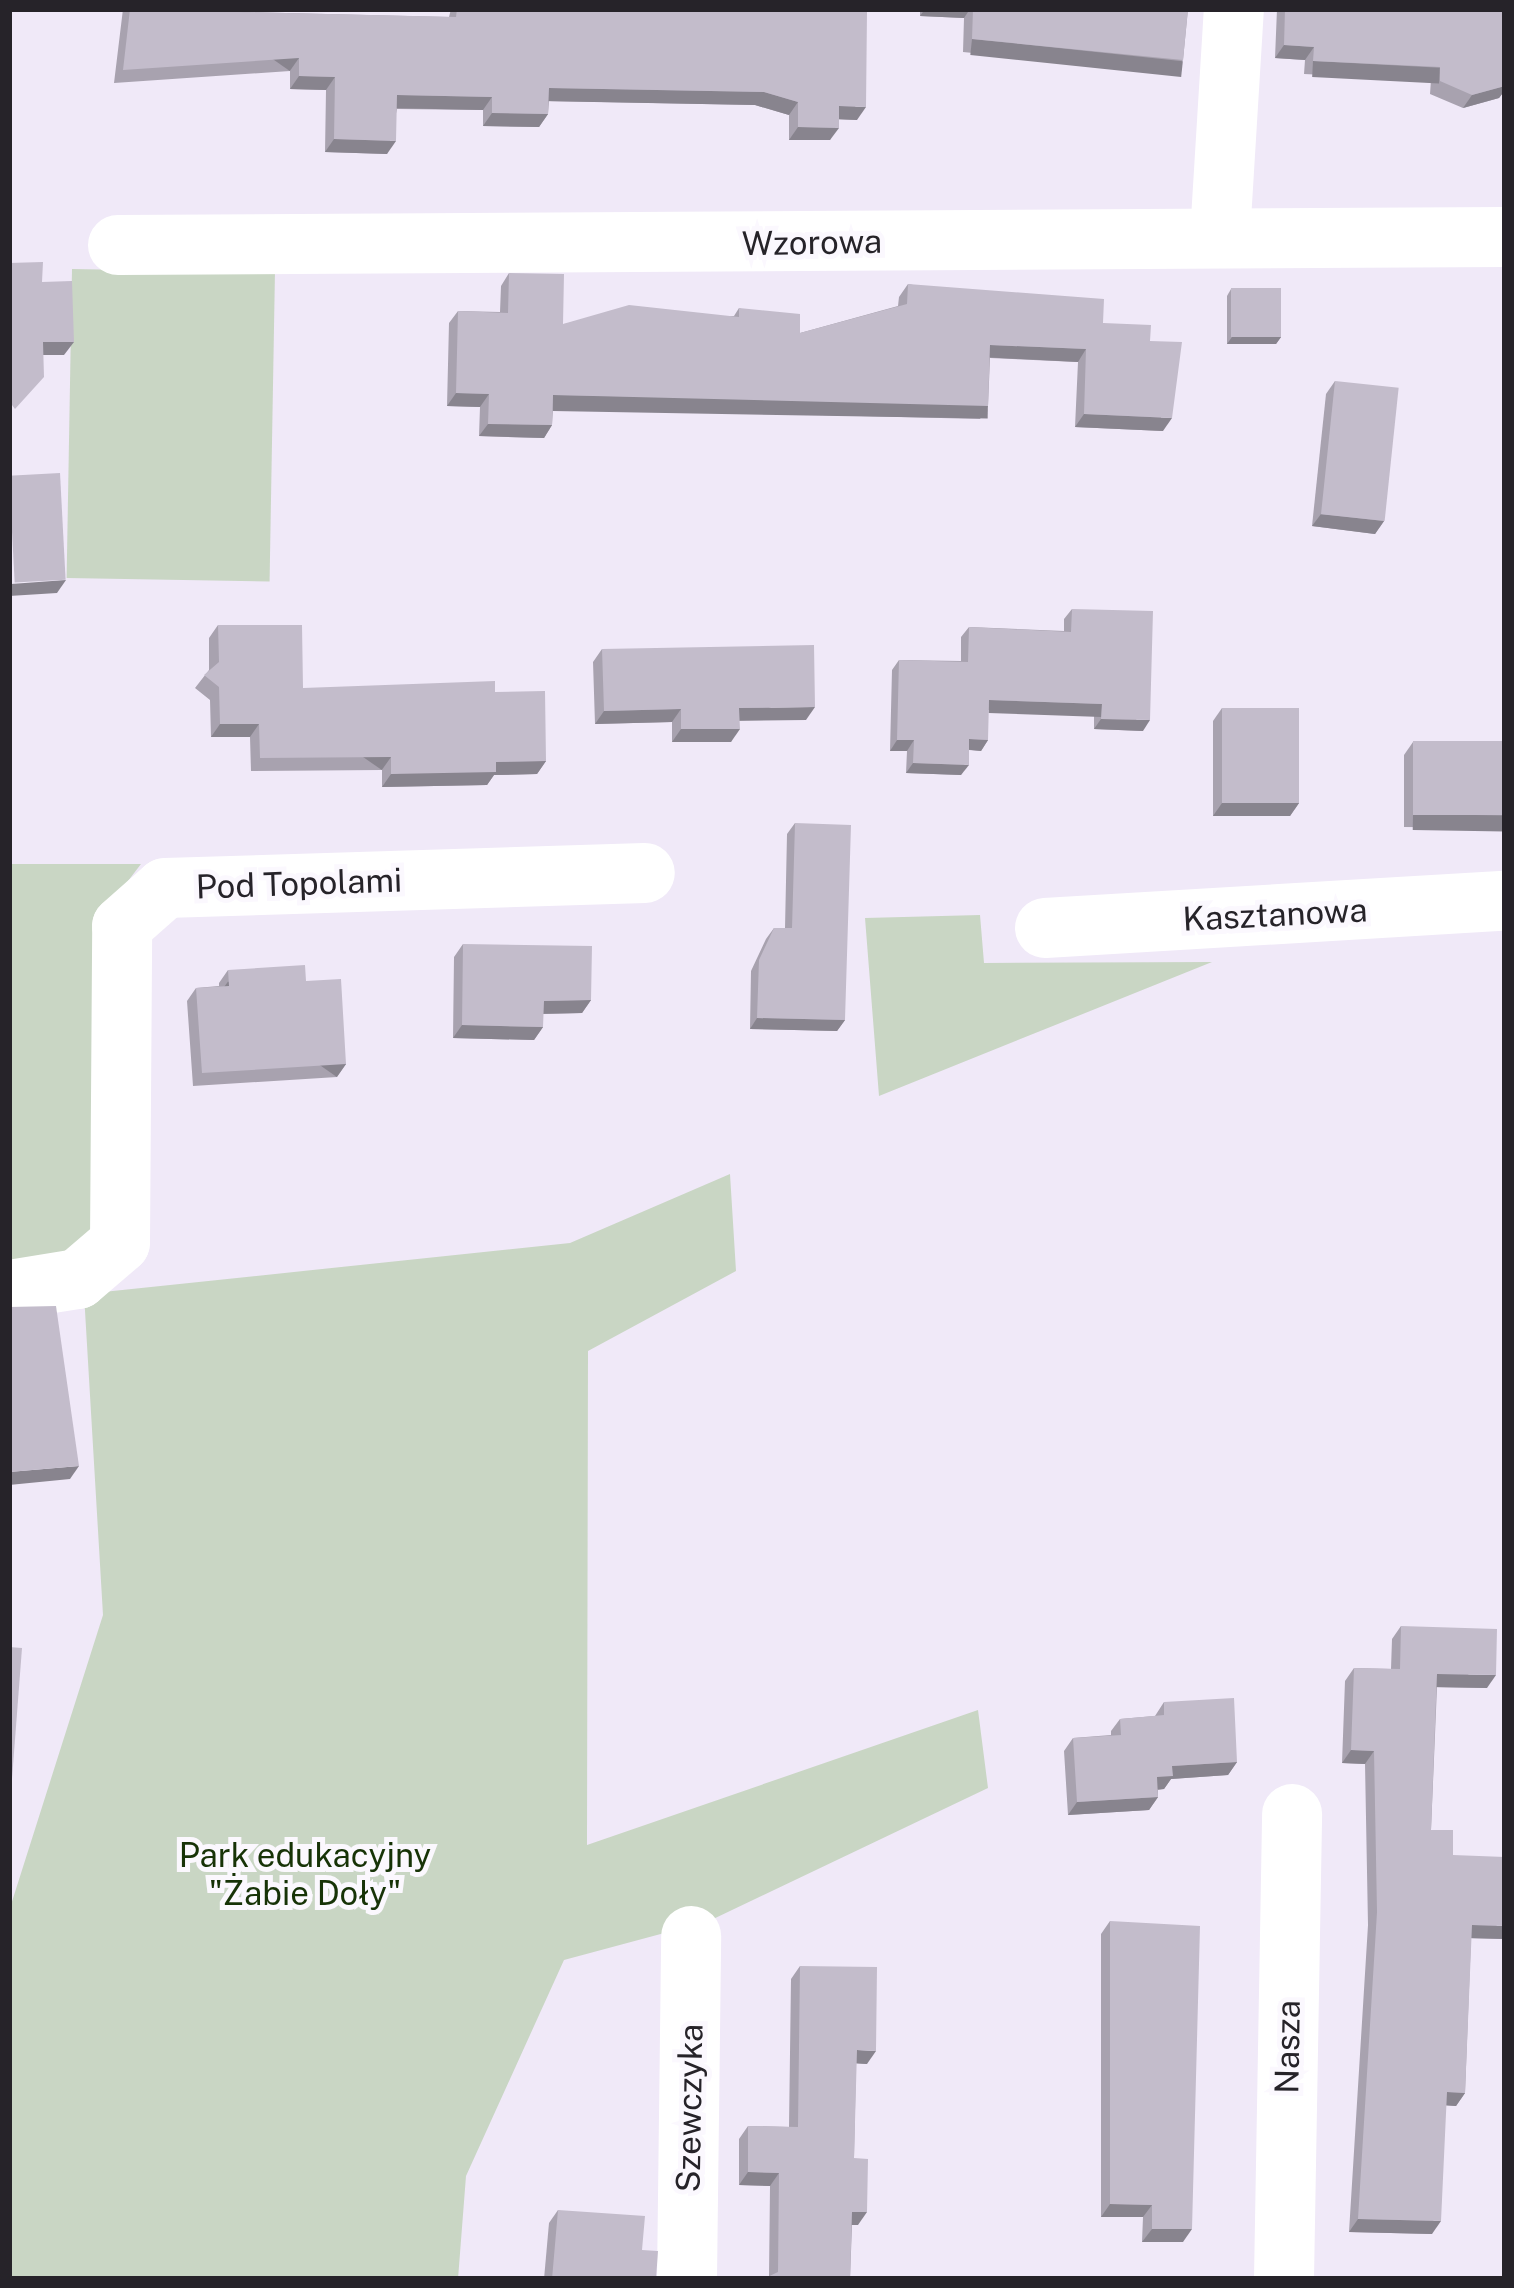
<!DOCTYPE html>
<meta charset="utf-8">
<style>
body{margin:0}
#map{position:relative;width:1514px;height:2288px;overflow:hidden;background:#f0e9f8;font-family:"Public Sans",sans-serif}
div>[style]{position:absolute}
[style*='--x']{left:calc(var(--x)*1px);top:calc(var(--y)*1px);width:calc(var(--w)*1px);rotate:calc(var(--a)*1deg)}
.green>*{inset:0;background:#c9d6c4;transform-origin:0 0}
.minor>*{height:60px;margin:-30px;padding:0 30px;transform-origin:30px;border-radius:30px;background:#fff}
.wall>*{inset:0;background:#a8a2af}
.shaded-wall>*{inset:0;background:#88848e;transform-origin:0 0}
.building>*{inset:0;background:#c3bccb;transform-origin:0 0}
span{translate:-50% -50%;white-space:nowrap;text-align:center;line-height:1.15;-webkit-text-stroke:10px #fbf8fe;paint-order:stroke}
.street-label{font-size:33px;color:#262329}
.park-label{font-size:33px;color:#173307}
.frame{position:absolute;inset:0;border:12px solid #262329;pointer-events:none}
</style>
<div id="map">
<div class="green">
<div style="left:72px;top:269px;width:203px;height:309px;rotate:1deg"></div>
<div style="clip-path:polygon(9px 864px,141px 864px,105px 911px,97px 1226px,64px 1269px,9px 1276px)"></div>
<div style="clip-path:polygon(980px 915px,984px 963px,1212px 962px,879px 1096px,865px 918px)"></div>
<div style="clip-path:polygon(730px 1174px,736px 1271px,588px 1351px,587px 1845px,978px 1710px,988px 1788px,709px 1921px,564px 1960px,466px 2176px,458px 2279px,9px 2279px,9px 1911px,103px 1615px,84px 1294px,570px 1243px)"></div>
</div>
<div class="minor">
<div style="--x:1220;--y:236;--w:227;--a:-86.5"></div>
<div style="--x:118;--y:245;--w:1387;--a:-0.33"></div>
<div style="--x:1045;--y:928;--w:461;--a:-3.4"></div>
<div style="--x:9;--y:1290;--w:70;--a:-9.1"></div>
<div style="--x:78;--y:1279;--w:55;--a:-40.6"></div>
<div style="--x:120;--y:1243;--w:317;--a:-89.6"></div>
<div style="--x:122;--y:926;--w:57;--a:-41.5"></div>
<div style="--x:165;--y:888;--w:480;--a:-1.8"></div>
<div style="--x:687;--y:2279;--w:343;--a:-89.3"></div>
<div style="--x:1284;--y:2279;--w:465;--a:-89"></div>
</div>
<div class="wall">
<div style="clip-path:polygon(123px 9px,239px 9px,239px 12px,449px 17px,451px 9px,843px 9px,857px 120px,839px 119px,830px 140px,789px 140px,789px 115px,755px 105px,549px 101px,548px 114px,539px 127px,483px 126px,483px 110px,397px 109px,387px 154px,325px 152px,326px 90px,290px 89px,290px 71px,114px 83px)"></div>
<div style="clip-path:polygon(920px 9px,1188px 9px,1183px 60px,1174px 73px,963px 52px,964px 18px,920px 16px)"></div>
<div style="clip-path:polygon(1277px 9px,1505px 9px,1505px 90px,1499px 98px,1463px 108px,1430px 94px,1431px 80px,1304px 74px,1305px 60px,1275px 58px)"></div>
<div style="clip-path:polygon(509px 273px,563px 324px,734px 316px,739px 308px,800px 333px,898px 306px,899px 297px,908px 284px,1103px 323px,1150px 341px,1163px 431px,1075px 427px,1078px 362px,990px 358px,988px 406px,980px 419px,553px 408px,552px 425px,544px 438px,479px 436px,480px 407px,447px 406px,449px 323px,458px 311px,500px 312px,501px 286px)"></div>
<div style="clip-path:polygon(1231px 289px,1281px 337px,1276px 344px,1227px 344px,1227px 296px)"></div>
<div style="clip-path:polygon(1335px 381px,1384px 521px,1375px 534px,1312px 526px,1326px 394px)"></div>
<div style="clip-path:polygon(1072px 609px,1143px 731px,1094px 729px,1094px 714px,988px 710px,988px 740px,981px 751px,969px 750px,961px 775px,906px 773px,907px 751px,890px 751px,892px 670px,899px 660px,961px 661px,961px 637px,969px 627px,1064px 631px,1064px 619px)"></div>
<div style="clip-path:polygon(218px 625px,303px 688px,495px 692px,546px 761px,537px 774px,494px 775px,487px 785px,382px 787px,382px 770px,251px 771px,250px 737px,211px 737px,210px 700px,195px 688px,209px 670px,209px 638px)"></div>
<div style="clip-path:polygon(602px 649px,806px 720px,739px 720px,731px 742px,672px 742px,672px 722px,595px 724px,593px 662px)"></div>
<div style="clip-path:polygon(1222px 708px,1299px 803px,1290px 816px,1213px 816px,1213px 721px)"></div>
<div style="clip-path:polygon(1505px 741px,1505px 828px,1404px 827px,1404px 755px,1413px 742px)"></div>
<div style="clip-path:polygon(795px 823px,845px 1020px,837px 1031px,750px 1029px,751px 971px,766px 939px,774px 928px,785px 928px,787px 834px)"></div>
<div style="clip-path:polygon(463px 944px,591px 1000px,582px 1013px,543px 1014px,543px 1027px,534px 1040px,453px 1038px,454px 957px)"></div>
<div style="clip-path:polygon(228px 970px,306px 981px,346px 1064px,337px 1077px,193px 1086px,187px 1001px,196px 988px,219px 986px,219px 983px)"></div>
<div style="clip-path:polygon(1401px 1626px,1487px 1688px,1437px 1687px,1431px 1830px,1453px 1855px,1505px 1939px,1471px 1938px,1465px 2093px,1456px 2106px,1446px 2105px,1432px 2234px,1349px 2232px,1368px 1925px,1365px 1764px,1342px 1763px,1345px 1681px,1354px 1668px,1391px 1669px,1392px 1639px)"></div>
<div style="clip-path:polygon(1164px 1702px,1237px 1762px,1228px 1775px,1171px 1779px,1164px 1789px,1158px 1790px,1158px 1797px,1149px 1810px,1068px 1815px,1064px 1751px,1073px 1738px,1111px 1735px,1111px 1731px,1120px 1719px,1155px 1716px)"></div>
<div style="clip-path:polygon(1110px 1921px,1183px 2242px,1142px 2242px,1143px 2217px,1101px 2217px,1101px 1934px)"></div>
<div style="clip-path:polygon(800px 1966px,867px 2064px,856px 2063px,854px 2158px,858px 2225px,852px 2225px,850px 2279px,769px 2276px,770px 2186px,739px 2185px,739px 2139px,748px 2126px,789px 2127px,791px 1979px)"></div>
<div style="clip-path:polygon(558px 2210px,642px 2250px,656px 2279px,544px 2279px,549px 2223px)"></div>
</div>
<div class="shaded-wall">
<div style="clip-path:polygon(925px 9px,970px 9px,964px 18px,920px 16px)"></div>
<div style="left:972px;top:39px;width:212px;height:16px;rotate:6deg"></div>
<div style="clip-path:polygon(1284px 45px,1314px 47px,1305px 60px,1275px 58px)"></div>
<div style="left:299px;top:58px;width:16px;height:176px;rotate:125deg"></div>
<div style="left:1313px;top:61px;width:127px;height:16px;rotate:3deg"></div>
<div style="clip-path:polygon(299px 76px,335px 77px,326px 90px,290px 89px)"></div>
<div style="clip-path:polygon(1505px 86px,1505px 90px,1499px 98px,1463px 108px,1472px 95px)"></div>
<div style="clip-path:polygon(549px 88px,764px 92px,798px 102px,789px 115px,755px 105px,540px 101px)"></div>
<div style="clip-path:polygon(397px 95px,492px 97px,483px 110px,388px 108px)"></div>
<div style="clip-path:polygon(839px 106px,866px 107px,857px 120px,830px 119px)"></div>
<div style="clip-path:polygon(492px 113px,548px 114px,539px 127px,483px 126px)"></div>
<div style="clip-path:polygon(798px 127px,839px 128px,830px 140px,789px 140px)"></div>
<div style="clip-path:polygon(334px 139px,396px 141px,387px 154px,325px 152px)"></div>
<div style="clip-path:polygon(1232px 337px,1281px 337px,1276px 344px,1227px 344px)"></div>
<div style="clip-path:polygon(43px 342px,74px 342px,64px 355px,34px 355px)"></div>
<div style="clip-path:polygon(990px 345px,1086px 349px,1078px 362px,981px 357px)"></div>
<div style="clip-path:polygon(456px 393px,489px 394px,480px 407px,447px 406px)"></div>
<div style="left:553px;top:395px;width:435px;height:16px;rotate:1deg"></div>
<div style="clip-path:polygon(1084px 414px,1172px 418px,1163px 431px,1075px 427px)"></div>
<div style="clip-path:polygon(488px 424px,552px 425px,544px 438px,479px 436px)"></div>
<div style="clip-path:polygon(1321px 514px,1384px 521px,1375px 534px,1312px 526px)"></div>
<div style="clip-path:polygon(66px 580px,57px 593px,9px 596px,9px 587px,11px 584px)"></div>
<div style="left:989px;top:700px;width:113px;height:13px;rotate:2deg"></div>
<div style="clip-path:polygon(815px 707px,806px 720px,730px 721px,739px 708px)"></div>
<div style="clip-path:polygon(681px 709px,672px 722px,595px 724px,604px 711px)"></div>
<div style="clip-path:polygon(1101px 719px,1150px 720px,1143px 731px,1094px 729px)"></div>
<div style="clip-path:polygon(220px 724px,259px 724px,250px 737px,211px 737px)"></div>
<div style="clip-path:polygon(681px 729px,740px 729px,731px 742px,672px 742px)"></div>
<div style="clip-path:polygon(969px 739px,988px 740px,981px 751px,962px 749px)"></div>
<div style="clip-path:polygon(897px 740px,914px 740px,907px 751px,890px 751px)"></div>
<div style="left:391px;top:757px;width:16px;height:131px;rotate:125deg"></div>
<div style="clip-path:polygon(546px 761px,537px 774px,494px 775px,487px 785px,382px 787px,391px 774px,496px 762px)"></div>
<div style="clip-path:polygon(913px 763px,969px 765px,961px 775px,906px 773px)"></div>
<div style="clip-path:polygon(1222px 803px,1299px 803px,1290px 816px,1213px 816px)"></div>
<div style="left:1413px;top:814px;width:92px;height:16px;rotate:1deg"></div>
<div style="clip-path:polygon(591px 1000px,582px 1013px,534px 1014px,544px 1001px)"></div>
<div style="clip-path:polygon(757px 1018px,845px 1020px,837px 1031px,750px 1029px)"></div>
<div style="clip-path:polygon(462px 1025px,543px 1027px,534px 1040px,453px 1038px)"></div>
<div style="left:346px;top:1064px;width:16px;height:144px;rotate:125deg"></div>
<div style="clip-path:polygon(79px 1466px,70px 1479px,9px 1485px,9px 1472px)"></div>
<div style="clip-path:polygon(1437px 1674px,1496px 1675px,1487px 1688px,1428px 1687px)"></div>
<div style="clip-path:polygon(1351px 1750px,1374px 1751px,1365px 1764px,1342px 1763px)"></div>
<div style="clip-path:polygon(1237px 1762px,1228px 1775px,1171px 1779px,1164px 1789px,1148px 1790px,1157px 1777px,1172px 1766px)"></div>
<div style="clip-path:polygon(1158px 1797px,1149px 1810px,1068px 1815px,1077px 1802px)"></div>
<div style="clip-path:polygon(1472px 1925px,1505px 1926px,1505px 1939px,1463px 1938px)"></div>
<div style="clip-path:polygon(857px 2050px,876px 2051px,867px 2064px,848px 2063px)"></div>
<div style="clip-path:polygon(1447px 2092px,1465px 2093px,1456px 2106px,1438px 2105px)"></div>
<div style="clip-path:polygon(748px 2172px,779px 2173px,770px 2186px,739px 2185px)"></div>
<div style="clip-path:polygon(1110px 2204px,1152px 2205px,1143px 2217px,1101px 2217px)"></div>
<div style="clip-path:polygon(852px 2212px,867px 2212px,858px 2225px,843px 2225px)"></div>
<div style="clip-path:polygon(1358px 2219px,1441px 2221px,1432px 2234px,1349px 2232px)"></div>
<div style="clip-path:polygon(1152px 2229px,1192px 2229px,1183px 2242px,1142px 2242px)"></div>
</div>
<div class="building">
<div style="clip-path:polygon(130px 9px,239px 9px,239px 12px,456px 17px,457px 9px,843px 9px,843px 12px,867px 12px,866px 107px,839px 106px,839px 128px,798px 127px,798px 102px,764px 92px,549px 88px,548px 114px,492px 113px,492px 97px,397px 95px,396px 141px,334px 139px,335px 77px,299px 76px,299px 58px,123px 70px)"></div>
<div style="clip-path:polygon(973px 9px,1188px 9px,1183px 60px,972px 39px)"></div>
<div style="clip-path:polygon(1285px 9px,1505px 9px,1505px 86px,1472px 95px,1440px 81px,1440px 67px,1313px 61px,1314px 47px,1284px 45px)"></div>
<div style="clip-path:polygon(43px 262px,42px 282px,72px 281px,74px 342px,43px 342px,44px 377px,15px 409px,9px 401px,9px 263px)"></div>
<div style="clip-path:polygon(509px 273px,564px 274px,563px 324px,629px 305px,739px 317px,739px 308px,800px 314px,800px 333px,907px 304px,908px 284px,1104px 299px,1103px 323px,1151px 325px,1150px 341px,1182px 342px,1172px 418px,1084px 414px,1086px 349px,990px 345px,988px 406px,553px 395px,552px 425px,488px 424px,489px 394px,456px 393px,458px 311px,508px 313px)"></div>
<div style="left:1281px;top:288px;width:49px;height:50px;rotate:90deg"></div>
<div style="left:1335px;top:381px;width:64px;height:134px;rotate:6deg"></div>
<div style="left:60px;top:473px;width:107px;height:51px;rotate:87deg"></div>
<div style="clip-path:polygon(1072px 609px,1153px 611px,1150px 720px,1101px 719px,1102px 704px,989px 700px,988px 740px,969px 739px,969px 765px,913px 763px,914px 740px,897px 740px,899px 660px,968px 662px,969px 627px,1071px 632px)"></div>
<div style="clip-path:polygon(218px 625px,302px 625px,303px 688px,495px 681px,495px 692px,545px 691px,546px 761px,496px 762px,496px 772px,391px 774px,391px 757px,260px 758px,259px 724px,220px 724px,219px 687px,204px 675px,219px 662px)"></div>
<div style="clip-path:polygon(814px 645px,815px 707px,739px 708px,740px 729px,681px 729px,681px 709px,604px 711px,602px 649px)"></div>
<div style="left:1222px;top:708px;width:77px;height:95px"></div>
<div style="left:1505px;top:741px;width:74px;height:92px;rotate:90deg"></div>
<div style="clip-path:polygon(795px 823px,851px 825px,845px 1020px,757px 1018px,759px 960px,774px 928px,792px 928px)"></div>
<div style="clip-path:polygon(463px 944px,592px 946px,591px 1000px,544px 1001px,543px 1027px,462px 1025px)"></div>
<div style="clip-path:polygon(305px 965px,306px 981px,341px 979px,346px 1064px,202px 1073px,196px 988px,229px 986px,228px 970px)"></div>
<div style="clip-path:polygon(56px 1306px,79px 1466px,9px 1472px,9px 1307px)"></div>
<div style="clip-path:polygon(1401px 1626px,1497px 1629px,1496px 1675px,1437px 1674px,1431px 1830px,1453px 1830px,1453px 1855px,1505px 1857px,1505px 1926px,1472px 1925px,1465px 2093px,1447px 2092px,1441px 2221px,1358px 2219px,1377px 1912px,1374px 1751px,1351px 1750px,1354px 1668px,1400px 1669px)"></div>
<div style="clip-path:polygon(9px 1647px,22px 1648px,10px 1805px,9px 1805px)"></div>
<div style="clip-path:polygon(1234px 1698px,1237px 1762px,1172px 1766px,1173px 1776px,1157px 1777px,1158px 1797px,1077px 1802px,1073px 1738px,1121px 1735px,1120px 1719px,1164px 1715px,1164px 1702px)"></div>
<div style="clip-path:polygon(1110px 1921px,1200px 1926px,1192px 2229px,1152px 2229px,1152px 2205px,1110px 2204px)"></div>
<div style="clip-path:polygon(800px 1966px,877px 1967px,876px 2051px,857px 2050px,854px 2158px,868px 2159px,867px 2212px,852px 2212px,850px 2279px,763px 2279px,778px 2272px,779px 2173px,748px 2172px,748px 2126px,798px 2127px)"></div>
<div style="clip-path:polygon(558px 2210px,645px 2216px,642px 2250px,658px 2251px,656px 2279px,552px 2279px)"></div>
</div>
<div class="street-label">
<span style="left:812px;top:243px;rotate:-1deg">Wzorowa</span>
<span style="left:299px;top:884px;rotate:-2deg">Pod Topolami</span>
<span style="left:1275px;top:915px;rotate:-3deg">Kasztanowa</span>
<span style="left:1288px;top:2047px;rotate:-89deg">Nasza</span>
<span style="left:690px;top:2108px;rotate:-89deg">Szewczyka</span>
</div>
<div class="park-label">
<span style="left:305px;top:1875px">Park edukacyjny<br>"Żabie Doły"</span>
</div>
<div class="frame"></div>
</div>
